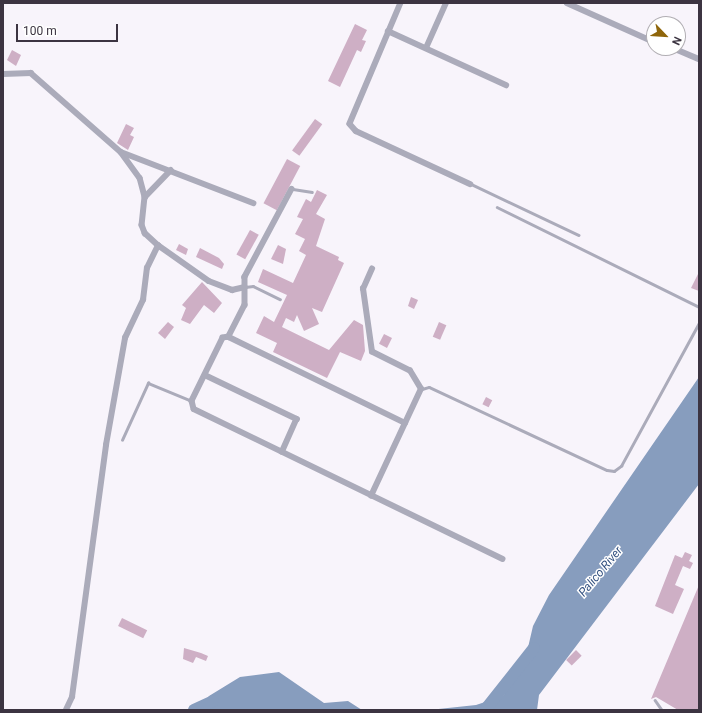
<!DOCTYPE html>
<style>
body{margin:0}
#map{position:relative;width:702px;height:713px;overflow:hidden;background:#f8f4fb;font-family:Roboto,sans-serif}
div>[style]{position:absolute}
[style*='--x']{left:calc(var(--x)*1px);top:calc(var(--y)*1px);width:calc(var(--w)*1px);rotate:calc(var(--a)*1deg)}
.water>*{inset:0;background:#879dbe}
.river>*{height:12px;margin:-6px;padding:0 6px;transform-origin:6px;border-radius:6px;background:#879dbe}
.building>*{inset:0;background:#ceafc5;transform-origin:0 0}
.lane>*{height:2.5px;margin:-1.25px;padding:0 1.25px;transform-origin:1.25px;border-radius:1.25px;background:#ababba}
.street>*{height:5.5px;margin:-2.75px;padding:0 2.75px;transform-origin:2.75px;border-radius:2.75px;background:#ababba}
span{translate:-50% -50%;white-space:nowrap;text-align:center;line-height:1.15;-webkit-text-stroke:3px #fff;paint-order:stroke}
.water-label{font-size:12px;color:#345281;font-style:italic}
.frame{position:absolute;inset:0;border:4px solid #3c3441;pointer-events:none}
.north{position:absolute;left:646px;top:16px;width:40px;height:40px;box-sizing:border-box;background:#fff;border:1px solid #b1aeb3;border-radius:50%;rotate:115deg;font-size:11px;font-weight:700;line-height:16px;text-align:center;color:#3c3441}
.north::after{content:'';display:block;margin:auto;width:14px;height:18px;background:#8f660b;clip-path:polygon(50% 0,100% 100%,50% 72%,0 100%)}
.scale{position:absolute;left:16px;top:24px;width:102px;height:18px;box-sizing:border-box;border:2px solid #3c3441;border-top:0;padding-left:5px;font-size:12px;line-height:14px;white-space:nowrap;color:#3c3441;-webkit-text-stroke:3px #fff;paint-order:stroke}
</style>
<div id="map">
<div class="water">
<div style="clip-path:polygon(699px 377px,699px 484px,539px 695px,537px 710px,429px 710px,476px 705px,503px 696px,523px 669px,533px 626px,549px 595px)"></div>
<div style="clip-path:polygon(279px 672px,324px 703px,348px 701px,362px 710px,198px 710px,209px 696px,240px 677px)"></div>
</div>
<div class="river">
<div style="--x:194;--y:710;--w:21;--a:-25"></div>
<div style="--x:485;--y:710;--w:79;--a:-51.7"></div>
</div>
<div class="building">
<div style="clip-path:polygon(355px 24px,367px 30px,362px 40px,366px 41px,361px 52px,357px 50px,340px 87px,328px 81px)"></div>
<div style="clip-path:polygon(12px 50px,21px 55px,16px 66px,7px 60px)"></div>
<div style="left:315px;top:119px;width:9px;height:39px;rotate:36deg"></div>
<div style="clip-path:polygon(126px 124px,134px 128px,130px 135px,134px 137px,128px 150px,117px 143px)"></div>
<div style="left:287px;top:159px;width:15px;height:50px;rotate:28deg"></div>
<div style="clip-path:polygon(317px 190px,327px 195px,316px 214px,325px 219px,316px 246px,339px 257px,338px 260px,344px 263px,322px 312px,312px 308px,319px 324px,304px 331px,297px 315px,294px 322px,286px 318px,282px 327px,329px 350px,354px 320px,363px 325px,365px 351px,361px 361px,340px 352px,327px 378px,273px 352px,277px 343px,256px 333px,264px 316px,274px 322px,287px 295px,258px 282px,263px 269px,293px 283px,306px 255px,299px 251px,305px 239px,295px 234px,303px 219px,297px 217px,306px 199px,311px 202px)"></div>
<div style="left:250px;top:230px;width:10px;height:28px;rotate:29deg"></div>
<div style="clip-path:polygon(179px 244px,188px 249px,186px 255px,176px 250px)"></div>
<div style="clip-path:polygon(278px 245px,286px 249px,283px 264px,271px 259px)"></div>
<div style="clip-path:polygon(200px 248px,219px 258px,224px 264px,222px 269px,196px 257px)"></div>
<div style="clip-path:polygon(699px 272px,699px 291px,691px 288px)"></div>
<div style="clip-path:polygon(202px 282px,222px 303px,214px 313px,204px 305px,190px 324px,181px 320px,186px 308px,182px 305px)"></div>
<div style="clip-path:polygon(411px 297px,418px 300px,414px 309px,408px 306px)"></div>
<div style="clip-path:polygon(168px 322px,174px 327px,165px 339px,158px 333px)"></div>
<div style="left:439px;top:322px;width:8px;height:16px;rotate:23deg"></div>
<div style="left:384px;top:334px;width:9px;height:11px;rotate:27deg"></div>
<div style="left:486px;top:397px;width:7px;height:8px;rotate:27deg"></div>
<div style="clip-path:polygon(685px 552px,692px 555px,689px 561px,693px 563px,690px 569px,683px 566px,675px 585px,684px 589px,673px 614px,655px 606px,675px 555px,682px 558px)"></div>
<div style="clip-path:polygon(699px 585px,699px 710px,678px 710px,656px 697px,651px 699px)"></div>
<div style="left:122px;top:618px;width:28px;height:9px;rotate:26deg"></div>
<div style="clip-path:polygon(184px 648px,201px 653px,208px 656px,206px 661px,196px 657px,193px 663px,183px 659px)"></div>
<div style="left:576px;top:650px;width:8px;height:14px;rotate:45deg"></div>
</div>
<div class="lane">
<div style="--x:471;--y:184;--w:119;--a:25.3"></div>
<div style="--x:293;--y:189;--w:19;--a:9"></div>
<div style="--x:497;--y:207;--w:225;--a:26.3"></div>
<div style="--x:245;--y:287;--w:8;--a:-7"></div>
<div style="--x:253;--y:286;--w:30;--a:26"></div>
<div style="--x:422;--y:389;--w:7;--a:-16"></div>
<div style="--x:429;--y:387;--w:196;--a:25"></div>
<div style="--x:607;--y:470;--w:7;--a:8"></div>
<div style="--x:614;--y:471;--w:9;--a:-36"></div>
<div style="--x:621;--y:466;--w:163;--a:-61.4"></div>
<div style="--x:122;--y:440;--w:63;--a:-65.5"></div>
<div style="--x:148;--y:383;--w:48;--a:22.2"></div>
<div style="--x:655;--y:700;--w:12;--a:55"></div>
</div>
<div class="street">
<div style="--x:401;--y:3;--w:131;--a:112.9"></div>
<div style="--x:350;--y:124;--w:9;--a:49"></div>
<div style="--x:356;--y:131;--w:126;--a:24.9"></div>
<div style="--x:567;--y:3;--w:95;--a:24.1"></div>
<div style="--x:388;--y:31;--w:130;--a:24.6"></div>
<div style="--x:426;--y:48;--w:49;--a:-66"></div>
<div style="--x:673;--y:48;--w:28;--a:23"></div>
<div style="--x:3;--y:74;--w:28;--a:-2"></div>
<div style="--x:31;--y:73;--w:120;--a:41.3"></div>
<div style="--x:121;--y:152;--w:32;--a:54"></div>
<div style="--x:140;--y:178;--w:20;--a:75"></div>
<div style="--x:145;--y:197;--w:28;--a:96"></div>
<div style="--x:142;--y:225;--w:9;--a:69"></div>
<div style="--x:145;--y:233;--w:18;--a:43"></div>
<div style="--x:158;--y:245;--w:62;--a:35.2"></div>
<div style="--x:209;--y:281;--w:25;--a:21"></div>
<div style="--x:232;--y:290;--w:13;--a:-13"></div>
<div style="--x:121;--y:152;--w:142;--a:21.1"></div>
<div style="--x:292;--y:189;--w:100;--a:118.1"></div>
<div style="--x:245;--y:277;--w:28;--a:90"></div>
<div style="--x:245;--y:305;--w:36;--a:117"></div>
<div style="--x:229;--y:337;--w:6;--a:171"></div>
<div style="--x:223;--y:338;--w:70;--a:116.2"></div>
<div style="--x:192;--y:401;--w:8;--a:76"></div>
<div style="--x:194;--y:409;--w:343;--a:25.9"></div>
<div style="--x:145;--y:197;--w:37;--a:-46"></div>
<div style="--x:229;--y:337;--w:196;--a:26"></div>
<div style="--x:205;--y:375;--w:102;--a:25.6"></div>
<div style="--x:297;--y:419;--w:36;--a:114"></div>
<div style="--x:371;--y:496;--w:118;--a:-65"></div>
<div style="--x:421;--y:389;--w:21;--a:-121"></div>
<div style="--x:410;--y:371;--w:42;--a:-153.4"></div>
<div style="--x:372;--y:352;--w:64;--a:-98.1"></div>
<div style="--x:363;--y:289;--w:22;--a:-66"></div>
<div style="--x:66;--y:710;--w:14;--a:-65"></div>
<div style="--x:72;--y:697;--w:254;--a:-82.3"></div>
<div style="--x:106;--y:445;--w:109;--a:-79.9"></div>
<div style="--x:125;--y:338;--w:42;--a:-64.7"></div>
<div style="--x:143;--y:300;--w:32;--a:-83"></div>
<div style="--x:147;--y:268;--w:25;--a:-64"></div>
</div>
<div class="water-label">
<span style="left:601px;top:572px;rotate:-50deg">Palico River</span>
</div>
<div class="frame"></div>
<div class="north">N</div>
<div class="scale">100 m</div>
</div>
